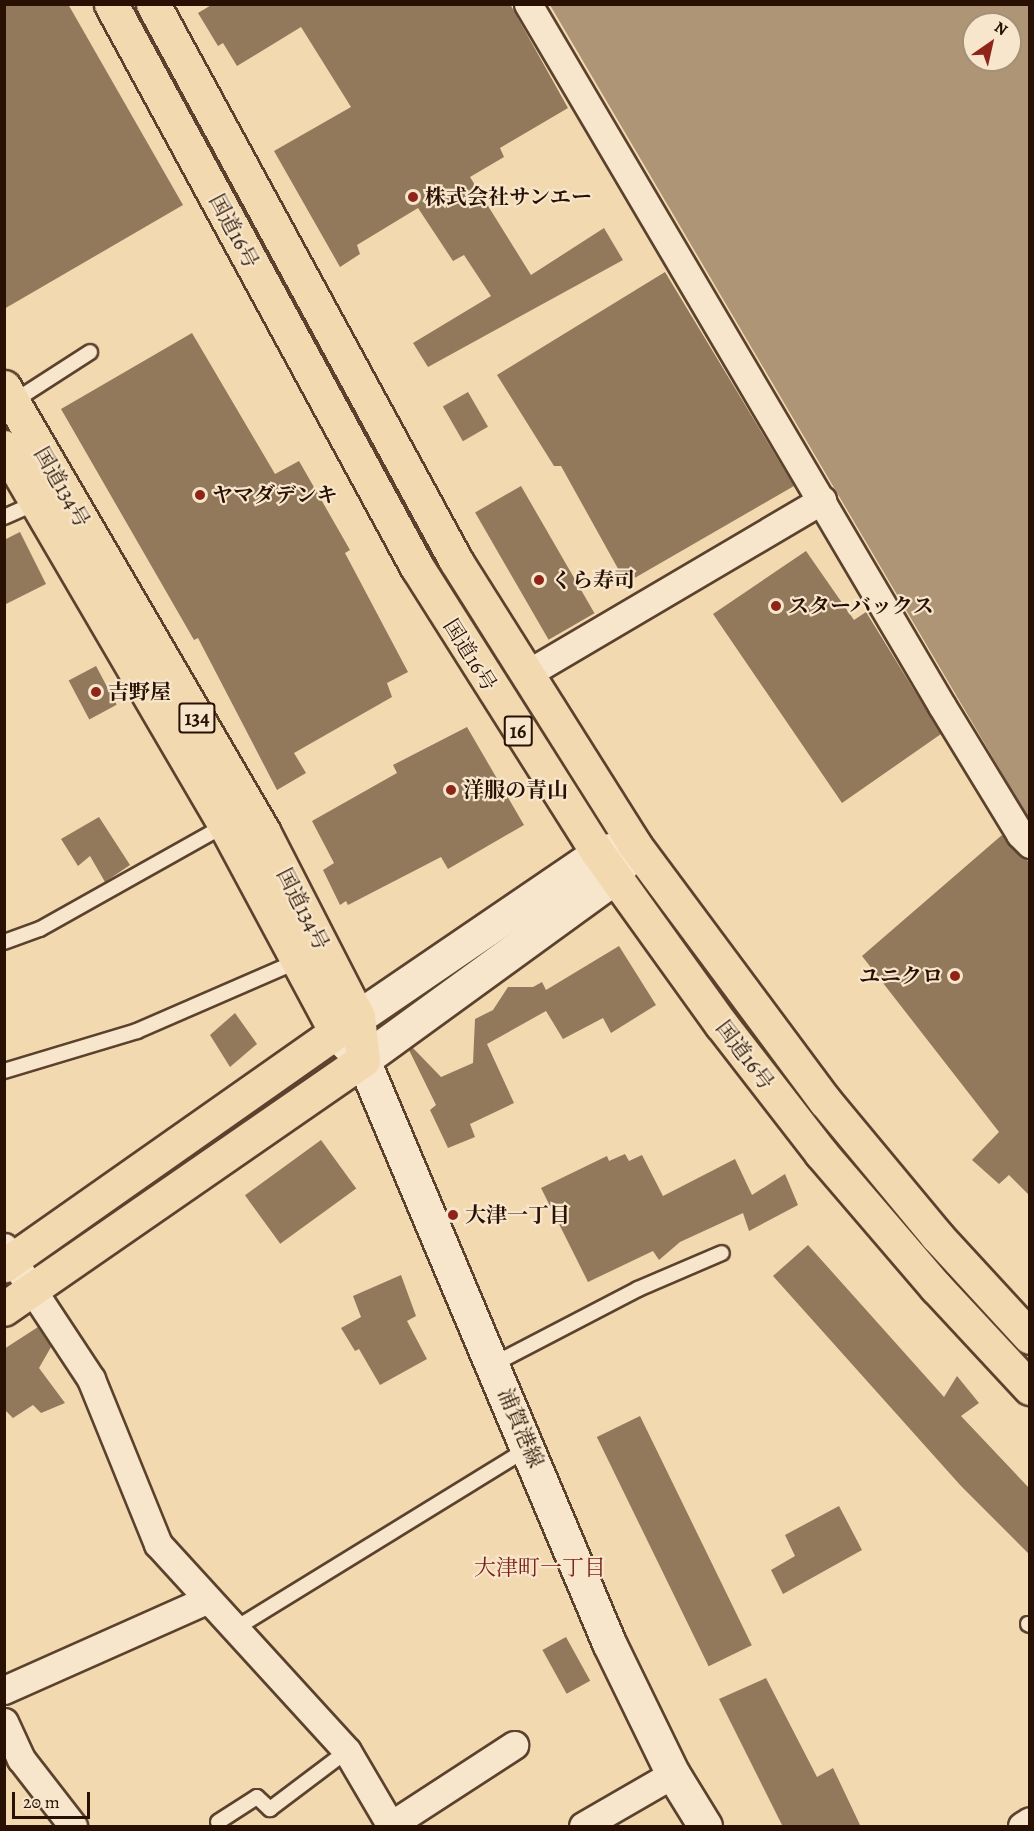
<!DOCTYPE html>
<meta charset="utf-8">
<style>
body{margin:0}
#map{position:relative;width:1034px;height:1831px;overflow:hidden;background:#f3d9af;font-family:Alegreya,"Noto Serif JP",serif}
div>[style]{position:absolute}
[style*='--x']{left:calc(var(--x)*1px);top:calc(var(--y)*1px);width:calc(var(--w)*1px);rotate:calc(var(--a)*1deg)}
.water>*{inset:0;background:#ae9575}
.building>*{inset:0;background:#92795c;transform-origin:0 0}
.roads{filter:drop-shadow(2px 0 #5b422e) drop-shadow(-2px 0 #5b422e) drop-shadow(0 2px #5b422e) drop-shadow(0 -2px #5b422e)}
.service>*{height:14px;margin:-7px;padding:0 7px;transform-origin:7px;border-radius:7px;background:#f7e6cb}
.minor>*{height:27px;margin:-13.5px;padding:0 13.5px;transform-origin:13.5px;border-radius:13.5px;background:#f7e6cb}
.tertiary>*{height:33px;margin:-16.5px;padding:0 16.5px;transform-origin:16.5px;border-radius:16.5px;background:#f7e6cb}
.secondary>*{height:33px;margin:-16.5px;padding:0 16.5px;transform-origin:16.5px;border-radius:16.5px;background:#f7e6cb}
.trunk>*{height:33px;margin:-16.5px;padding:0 16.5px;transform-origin:16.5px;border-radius:16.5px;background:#f3d9af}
.dots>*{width:16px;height:16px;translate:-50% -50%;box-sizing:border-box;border:3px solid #f7e6cb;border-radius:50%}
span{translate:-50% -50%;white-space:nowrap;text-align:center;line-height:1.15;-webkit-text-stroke:4.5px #f7e6cb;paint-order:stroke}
.shield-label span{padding:2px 4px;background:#f7e6cb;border:2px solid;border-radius:4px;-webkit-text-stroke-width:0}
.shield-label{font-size:20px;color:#281003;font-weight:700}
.poi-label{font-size:21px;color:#281003;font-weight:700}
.left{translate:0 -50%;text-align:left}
.right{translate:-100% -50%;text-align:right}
.street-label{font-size:21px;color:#281003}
.neighbourhood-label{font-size:22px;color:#7a1f14}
.frame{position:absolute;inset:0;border:6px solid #281003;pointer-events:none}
.north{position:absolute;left:962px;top:12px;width:60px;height:60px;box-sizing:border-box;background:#f7e6cb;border:2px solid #a4907b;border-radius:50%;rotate:34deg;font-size:16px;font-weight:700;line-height:24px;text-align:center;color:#281003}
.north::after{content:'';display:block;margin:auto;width:21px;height:27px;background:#8f2418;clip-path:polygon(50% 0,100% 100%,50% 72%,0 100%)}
.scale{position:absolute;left:12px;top:1792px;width:78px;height:27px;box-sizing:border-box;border:3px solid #281003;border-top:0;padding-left:8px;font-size:18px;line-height:21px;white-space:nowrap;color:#281003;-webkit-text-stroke:4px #f7e6cb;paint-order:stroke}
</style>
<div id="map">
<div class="water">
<div style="clip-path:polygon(evenodd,550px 5px,1029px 5px,1029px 819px,550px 5px,974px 24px,1010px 24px,1010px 60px,974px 60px,974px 24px)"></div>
</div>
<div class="building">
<div style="clip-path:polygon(4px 4px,68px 4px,183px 205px,4px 309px)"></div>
<div style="clip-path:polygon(213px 4px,510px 4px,568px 108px,500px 148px,504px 157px,470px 177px,531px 275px,604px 228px,623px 260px,428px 367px,413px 343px,491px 296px,464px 255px,453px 261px,418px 208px,357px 245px,360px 254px,340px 267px,274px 151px,351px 107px,301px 27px,237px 66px,223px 43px,218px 46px,198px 13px)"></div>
<div style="clip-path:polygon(665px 272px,794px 486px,626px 583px,561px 466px,554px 466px,497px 375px)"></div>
<div style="clip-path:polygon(192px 333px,275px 474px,299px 461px,350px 550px,345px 553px,408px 672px,387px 683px,392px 697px,294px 753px,306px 773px,277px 790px,198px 638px,194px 640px,61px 409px)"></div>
<div style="left:468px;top:392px;width:40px;height:29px;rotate:60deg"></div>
<div style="left:521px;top:486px;width:147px;height:53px;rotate:60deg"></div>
<div style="clip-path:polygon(20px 532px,46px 584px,4px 605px,4px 540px)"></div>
<div style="clip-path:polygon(806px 551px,854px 620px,866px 612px,941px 734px,842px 803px,713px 614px)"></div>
<div style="left:96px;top:666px;width:44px;height:31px;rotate:62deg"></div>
<div style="clip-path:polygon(467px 727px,524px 825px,448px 869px,441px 857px,348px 905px,346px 901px,340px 905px,323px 870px,334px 863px,312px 821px,397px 773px,393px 765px)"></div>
<div style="clip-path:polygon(99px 817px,130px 865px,105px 882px,90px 856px,78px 866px,61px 839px)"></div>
<div style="clip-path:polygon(1002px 835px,1029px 862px,1029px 1195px,1009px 1175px,999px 1184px,972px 1160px,999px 1132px,862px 956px)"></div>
<div style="clip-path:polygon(619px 946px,656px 1005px,611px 1033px,603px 1018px,563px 1039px,546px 1011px,487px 1044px,514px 1103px,470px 1124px,475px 1137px,448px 1148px,430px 1110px,436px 1105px,409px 1050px,412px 1047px,441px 1077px,473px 1063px,475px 1019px,493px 1010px,508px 987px,533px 987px,542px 982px,546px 990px)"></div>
<div style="clip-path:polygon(235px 1013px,257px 1044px,230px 1067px,210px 1035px)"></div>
<div style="left:321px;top:1140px;width:60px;height:94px;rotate:54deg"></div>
<div style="clip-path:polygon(625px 1154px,629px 1161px,642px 1155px,663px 1196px,735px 1159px,752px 1195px,785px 1174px,798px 1205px,749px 1231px,743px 1213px,680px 1242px,659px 1260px,653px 1251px,588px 1282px,541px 1188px,607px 1156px,609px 1161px)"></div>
<div style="clip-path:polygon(808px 1245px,944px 1397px,957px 1376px,979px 1403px,961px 1416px,1029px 1488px,1029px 1554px,961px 1486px,773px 1276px)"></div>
<div style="clip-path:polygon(401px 1275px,416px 1316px,407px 1321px,427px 1359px,380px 1385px,359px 1349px,355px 1351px,341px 1328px,361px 1317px,353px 1296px)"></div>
<div style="clip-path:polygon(38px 1327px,51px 1347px,39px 1368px,65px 1403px,41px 1413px,33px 1405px,13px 1418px,4px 1409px,4px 1349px)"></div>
<div style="left:640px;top:1416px;width:255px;height:48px;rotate:64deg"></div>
<div style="clip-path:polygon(839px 1506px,862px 1550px,783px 1594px,771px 1570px,795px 1556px,785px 1535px)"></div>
<div style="left:566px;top:1637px;width:50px;height:27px;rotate:61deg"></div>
<div style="clip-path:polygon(766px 1678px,817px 1777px,833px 1768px,861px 1827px,783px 1827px,719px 1699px)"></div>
</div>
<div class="roads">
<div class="service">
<div style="--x:11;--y:403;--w:94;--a:-32.8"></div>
<div style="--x:4;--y:517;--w:36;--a:-24"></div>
<div style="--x:4;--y:942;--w:38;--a:-20"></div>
<div style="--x:40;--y:929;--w:212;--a:-29.3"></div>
<div style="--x:4;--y:1071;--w:139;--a:-16.7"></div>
<div style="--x:137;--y:1031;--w:176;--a:-23.5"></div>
<div style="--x:494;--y:1364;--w:162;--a:-27.5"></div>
<div style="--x:638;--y:1289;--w:91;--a:-23.2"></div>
<div style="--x:1028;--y:1624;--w:2;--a:27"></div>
<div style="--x:236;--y:1628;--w:342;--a:-31.6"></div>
<div style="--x:218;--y:1822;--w:46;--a:-32.7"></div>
<div style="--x:257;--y:1797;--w:18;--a:43"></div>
<div style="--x:270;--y:1809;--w:96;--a:-37"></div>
</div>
<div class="minor">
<div style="--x:528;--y:4;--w:815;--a:59.47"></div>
<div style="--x:942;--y:706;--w:150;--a:58.6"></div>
<div style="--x:1020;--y:834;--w:14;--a:45"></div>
<div style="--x:525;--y:675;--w:345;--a:-30.5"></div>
<div style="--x:4;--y:1247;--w:158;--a:56.6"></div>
<div style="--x:91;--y:1379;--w:178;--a:67.9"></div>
<div style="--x:158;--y:1544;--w:280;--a:47.6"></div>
<div style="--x:347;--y:1751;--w:87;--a:59.6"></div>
<div style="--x:4;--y:1690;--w:221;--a:-24"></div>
<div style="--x:4;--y:1722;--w:41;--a:65.3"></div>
<div style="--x:21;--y:1759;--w:85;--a:52.2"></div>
<div style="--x:391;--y:1825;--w:147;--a:-33"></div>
<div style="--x:583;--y:1826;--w:104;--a:-30"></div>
<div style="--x:1022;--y:1826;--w:9;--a:-32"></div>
</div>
<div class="tertiary">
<div style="--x:336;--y:1032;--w:317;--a:-34.3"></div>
<div style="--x:598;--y:853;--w:37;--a:-14"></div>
<div style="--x:363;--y:1060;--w:311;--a:-36"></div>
<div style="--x:615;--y:877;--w:27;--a:-62"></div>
</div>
<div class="secondary">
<div style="--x:343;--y:1040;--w:28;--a:45"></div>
<div style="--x:363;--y:1060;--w:633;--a:67.12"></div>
<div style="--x:609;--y:1643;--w:146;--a:64"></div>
<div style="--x:673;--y:1774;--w:61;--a:58.4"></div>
</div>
<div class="trunk">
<div style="--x:111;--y:4;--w:641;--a:61.48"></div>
<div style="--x:417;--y:567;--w:338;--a:57.7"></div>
<div style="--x:598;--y:853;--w:211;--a:54.3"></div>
<div style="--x:721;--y:1024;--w:163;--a:52.2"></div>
<div style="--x:821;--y:1153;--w:177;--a:49.4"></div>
<div style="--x:936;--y:1287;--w:138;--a:47.1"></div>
<div style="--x:153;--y:4;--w:634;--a:61.45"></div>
<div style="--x:456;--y:561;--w:334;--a:57.8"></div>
<div style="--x:634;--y:844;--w:320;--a:53.4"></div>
<div style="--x:825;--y:1101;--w:175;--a:50.3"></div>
<div style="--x:937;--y:1236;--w:137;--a:47.4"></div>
<div style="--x:4;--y:387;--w:514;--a:59.74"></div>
<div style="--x:263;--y:831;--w:209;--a:62.9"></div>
<div style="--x:358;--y:1017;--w:43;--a:83.4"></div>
<div style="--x:363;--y:1060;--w:437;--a:145.3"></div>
<div style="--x:4;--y:447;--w:438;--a:59.7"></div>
<div style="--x:225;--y:825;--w:235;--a:61.8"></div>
<div style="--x:336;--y:1032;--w:406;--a:144.9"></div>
</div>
</div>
<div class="dots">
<div style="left:413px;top:197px;background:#8f2418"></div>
<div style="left:200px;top:495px;background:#8f2418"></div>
<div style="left:539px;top:580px;background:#8f2418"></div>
<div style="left:776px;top:606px;background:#8f2418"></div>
<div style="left:96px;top:692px;background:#8f2418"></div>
<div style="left:451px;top:790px;background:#8f2418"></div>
<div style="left:955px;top:976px;background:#8f2418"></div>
<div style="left:453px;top:1215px;background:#8f2418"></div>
</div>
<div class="shield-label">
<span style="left:197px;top:718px">134</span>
<span style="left:518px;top:731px">16</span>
</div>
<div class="poi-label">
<span class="left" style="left:425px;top:197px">株式会社サンエー</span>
<span class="left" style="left:212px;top:495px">ヤマダデンキ</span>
<span class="left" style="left:551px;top:580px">くら寿司</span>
<span class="left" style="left:788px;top:606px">スターバックス</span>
<span class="left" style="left:108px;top:692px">吉野屋</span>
<span class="left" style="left:463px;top:790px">洋服の青山</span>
<span class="right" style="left:943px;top:976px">ユニクロ</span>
<span class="left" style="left:465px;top:1215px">大津一丁目</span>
</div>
<div class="street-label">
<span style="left:234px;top:231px;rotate:62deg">国道16号</span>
<span style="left:62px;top:487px;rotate:60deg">国道134号</span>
<span style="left:470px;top:655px;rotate:58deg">国道16号</span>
<span style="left:303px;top:909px;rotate:63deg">国道134号</span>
<span style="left:745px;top:1055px;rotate:53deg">国道16号</span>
<span style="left:521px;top:1428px;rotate:67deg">浦賀港線</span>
</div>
<div class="neighbourhood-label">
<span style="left:540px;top:1569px">大津町一丁目</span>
</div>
<div class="frame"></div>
<div class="north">N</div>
<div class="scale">20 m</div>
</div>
